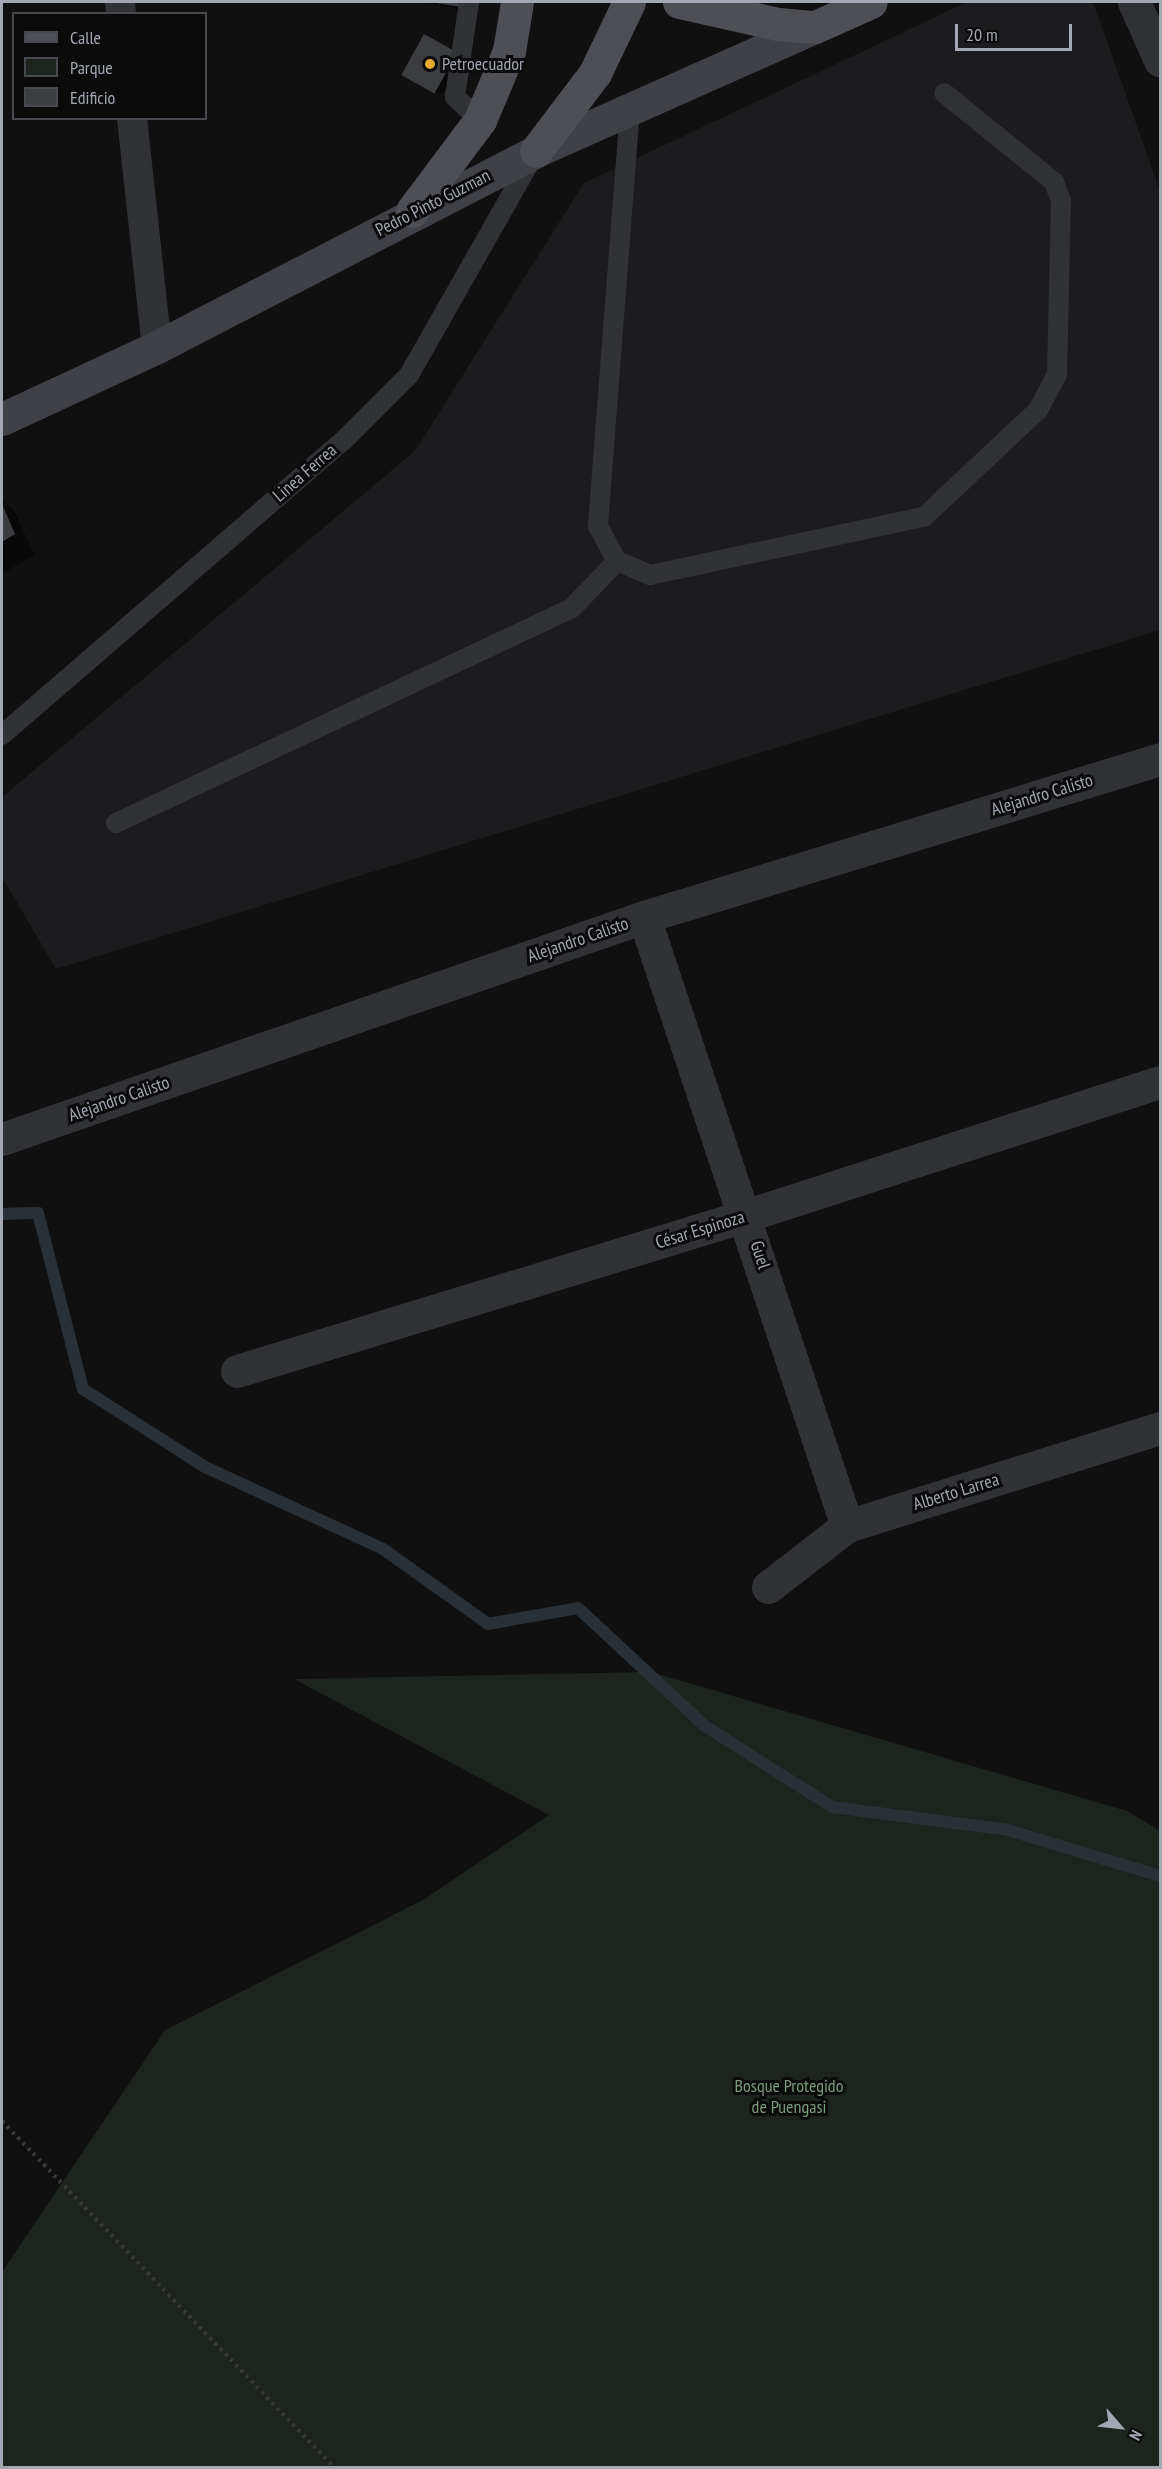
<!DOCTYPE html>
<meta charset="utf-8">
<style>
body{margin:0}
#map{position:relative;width:1162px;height:2469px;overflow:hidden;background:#101011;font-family:"PT Sans Narrow",sans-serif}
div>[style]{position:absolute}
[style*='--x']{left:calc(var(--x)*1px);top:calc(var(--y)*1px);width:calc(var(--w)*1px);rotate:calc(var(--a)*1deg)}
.built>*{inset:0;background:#1c1c1e}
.green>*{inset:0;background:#1c241d}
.shadow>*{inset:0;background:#0007}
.stream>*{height:12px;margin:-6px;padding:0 6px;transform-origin:6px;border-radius:6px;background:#293036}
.building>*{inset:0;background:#3c3d41;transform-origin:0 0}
.path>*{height:4px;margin-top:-2px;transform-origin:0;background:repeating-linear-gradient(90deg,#37393d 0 3px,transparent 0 7.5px)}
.service>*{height:20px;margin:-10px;padding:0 10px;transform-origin:10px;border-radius:10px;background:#313236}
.pedestrian>*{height:30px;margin:-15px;padding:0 15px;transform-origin:15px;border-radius:15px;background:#313236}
.minor>*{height:33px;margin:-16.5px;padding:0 16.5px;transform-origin:16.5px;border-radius:16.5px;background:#313236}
.secondary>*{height:33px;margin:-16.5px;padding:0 16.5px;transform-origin:16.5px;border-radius:16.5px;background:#3f4146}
.primary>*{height:33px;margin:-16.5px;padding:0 16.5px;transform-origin:16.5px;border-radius:16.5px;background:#4d4f55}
.dots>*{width:16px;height:16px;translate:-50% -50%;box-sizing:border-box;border:3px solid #0b0b0c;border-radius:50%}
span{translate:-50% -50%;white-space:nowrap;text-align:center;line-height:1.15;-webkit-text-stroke:6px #0b0b0c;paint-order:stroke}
.poi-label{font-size:18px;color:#a2a7b1}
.left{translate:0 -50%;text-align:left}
.street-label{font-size:18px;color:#a2a7b1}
.park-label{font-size:18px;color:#799c7b}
.frame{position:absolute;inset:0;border:3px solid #a2a7b1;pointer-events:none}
.legend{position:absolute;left:12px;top:12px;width:195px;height:108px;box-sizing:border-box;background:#0b0b0c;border:2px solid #47494e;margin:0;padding:8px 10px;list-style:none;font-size:18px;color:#a2a7b1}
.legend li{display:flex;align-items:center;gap:12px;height:30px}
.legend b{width:30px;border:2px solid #47494e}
.north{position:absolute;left:1090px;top:2397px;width:60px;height:60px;-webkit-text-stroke:4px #0b0b0c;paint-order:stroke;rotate:118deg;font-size:16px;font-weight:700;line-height:24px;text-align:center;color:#a2a7b1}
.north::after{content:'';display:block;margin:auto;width:21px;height:27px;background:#a2a7b1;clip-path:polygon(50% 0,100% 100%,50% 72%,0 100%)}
.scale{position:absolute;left:955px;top:24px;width:117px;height:27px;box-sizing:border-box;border:3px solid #a2a7b1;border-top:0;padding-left:8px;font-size:18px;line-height:21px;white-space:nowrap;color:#a2a7b1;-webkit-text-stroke:4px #0b0b0c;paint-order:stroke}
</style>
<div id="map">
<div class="built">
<div style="clip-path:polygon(967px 2px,1093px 2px,1160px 191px,1160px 630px,56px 969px,2px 877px,2px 797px,415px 451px,584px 183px)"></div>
</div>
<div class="green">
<div style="clip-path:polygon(651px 1672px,1127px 1811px,1160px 1831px,1160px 2467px,2px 2467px,2px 2272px,165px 2030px,423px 1900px,549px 1815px,294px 1679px)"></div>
</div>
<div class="shadow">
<div style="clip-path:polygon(424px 2px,474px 2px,473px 13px)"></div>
<div style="clip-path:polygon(461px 58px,442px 95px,404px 76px)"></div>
<div style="clip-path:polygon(2px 498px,15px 512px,34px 555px,2px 574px)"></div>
</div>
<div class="stream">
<div style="--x:2;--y:1214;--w:36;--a:-2"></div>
<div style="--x:38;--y:1213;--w:182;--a:75.7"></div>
<div style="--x:83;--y:1389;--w:145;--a:32.6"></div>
<div style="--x:205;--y:1467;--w:196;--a:24.7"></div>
<div style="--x:383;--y:1549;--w:129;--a:35.5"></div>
<div style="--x:488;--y:1624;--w:91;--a:-10.1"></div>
<div style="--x:578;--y:1608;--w:173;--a:42.9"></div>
<div style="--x:705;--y:1726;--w:151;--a:32.5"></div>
<div style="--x:832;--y:1807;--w:177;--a:7.4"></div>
<div style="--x:1008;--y:1830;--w:159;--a:16.8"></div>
</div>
<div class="building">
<div style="clip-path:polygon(430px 2px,469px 2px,468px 8px)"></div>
<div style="left:424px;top:34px;width:38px;height:47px;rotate:29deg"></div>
<div style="clip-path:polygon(2px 504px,15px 534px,2px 542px)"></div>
</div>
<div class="path">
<div style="--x:2;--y:2121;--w:481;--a:46.2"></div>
</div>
<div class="service">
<div style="--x:469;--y:2;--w:96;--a:98.4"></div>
<div style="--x:455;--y:97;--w:34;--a:43"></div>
<div style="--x:630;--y:109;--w:418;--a:94.4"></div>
<div style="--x:598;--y:526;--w:40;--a:62"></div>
<div style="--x:617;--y:561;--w:36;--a:23"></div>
<div style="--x:650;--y:575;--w:280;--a:-12"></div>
<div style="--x:924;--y:517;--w:156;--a:-43.2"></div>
<div style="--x:1038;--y:410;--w:40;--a:-62"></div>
<div style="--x:1057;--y:375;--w:174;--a:-88.7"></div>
<div style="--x:1061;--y:201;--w:20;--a:-110"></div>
<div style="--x:1054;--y:182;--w:141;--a:-141"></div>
<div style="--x:2;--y:735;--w:450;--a:-40.8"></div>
<div style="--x:343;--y:441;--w:93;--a:-45"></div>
<div style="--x:409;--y:375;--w:255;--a:-60.4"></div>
<div style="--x:116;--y:823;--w:504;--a:-25.24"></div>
<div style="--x:572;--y:608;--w:65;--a:-46.2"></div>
</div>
<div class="pedestrian">
<div style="--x:120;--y:2;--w:12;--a:85"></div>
<div style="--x:132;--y:118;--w:230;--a:83.8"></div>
</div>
<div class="minor">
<div style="--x:1134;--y:2;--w:64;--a:65.9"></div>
<div style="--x:644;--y:917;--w:642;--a:71.57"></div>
<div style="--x:2;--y:1139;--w:679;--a:-19.08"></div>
<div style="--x:644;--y:917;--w:540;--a:-17.02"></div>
<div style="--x:237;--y:1371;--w:534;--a:-16.98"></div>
<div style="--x:748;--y:1215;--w:433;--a:-17.9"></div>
<div style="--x:768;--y:1587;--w:100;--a:-37.7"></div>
<div style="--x:847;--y:1526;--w:328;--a:-17.4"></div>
</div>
<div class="secondary">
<div style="--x:2;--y:419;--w:171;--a:-24.9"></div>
<div style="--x:157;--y:347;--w:427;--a:-27.3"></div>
<div style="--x:536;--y:151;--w:305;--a:-24"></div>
</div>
<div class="primary">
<div style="--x:679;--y:2;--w:101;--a:12.5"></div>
<div style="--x:778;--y:24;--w:37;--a:5"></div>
<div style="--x:815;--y:27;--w:61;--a:-24.1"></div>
<div style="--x:536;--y:151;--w:98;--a:-52.9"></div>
<div style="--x:595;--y:73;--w:79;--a:-64.4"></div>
<div style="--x:412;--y:211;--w:114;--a:-53.2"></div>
<div style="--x:480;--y:120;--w:75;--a:-67.2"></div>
<div style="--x:509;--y:51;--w:50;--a:-80.7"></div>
</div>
<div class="dots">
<div style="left:430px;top:64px;background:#e9a930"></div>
</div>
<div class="poi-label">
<span class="left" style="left:442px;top:64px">Petroecuador</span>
</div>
<div class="street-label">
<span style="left:433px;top:203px;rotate:-27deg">Pedro Pinto Guzman</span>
<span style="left:305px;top:473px;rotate:-41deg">Linea Ferrea</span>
<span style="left:1042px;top:795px;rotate:-17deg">Alejandro Calisto</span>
<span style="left:578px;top:940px;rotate:-19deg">Alejandro Calisto</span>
<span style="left:119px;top:1099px;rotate:-19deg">Alejandro Calisto</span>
<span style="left:700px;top:1230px;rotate:-17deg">César Espinoza</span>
<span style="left:760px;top:1255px;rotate:72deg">Guel</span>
<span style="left:956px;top:1492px;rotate:-17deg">Alberto Larrea</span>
</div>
<div class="park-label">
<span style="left:789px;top:2097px">Bosque Protegido<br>de Puengasi</span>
</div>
<div class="frame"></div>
<ul class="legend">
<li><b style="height:8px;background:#4d4f55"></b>Calle</li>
<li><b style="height:16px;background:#1c241d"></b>Parque</li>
<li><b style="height:16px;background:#3c3d41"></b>Edificio</li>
</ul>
<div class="north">N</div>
<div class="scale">20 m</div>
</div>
